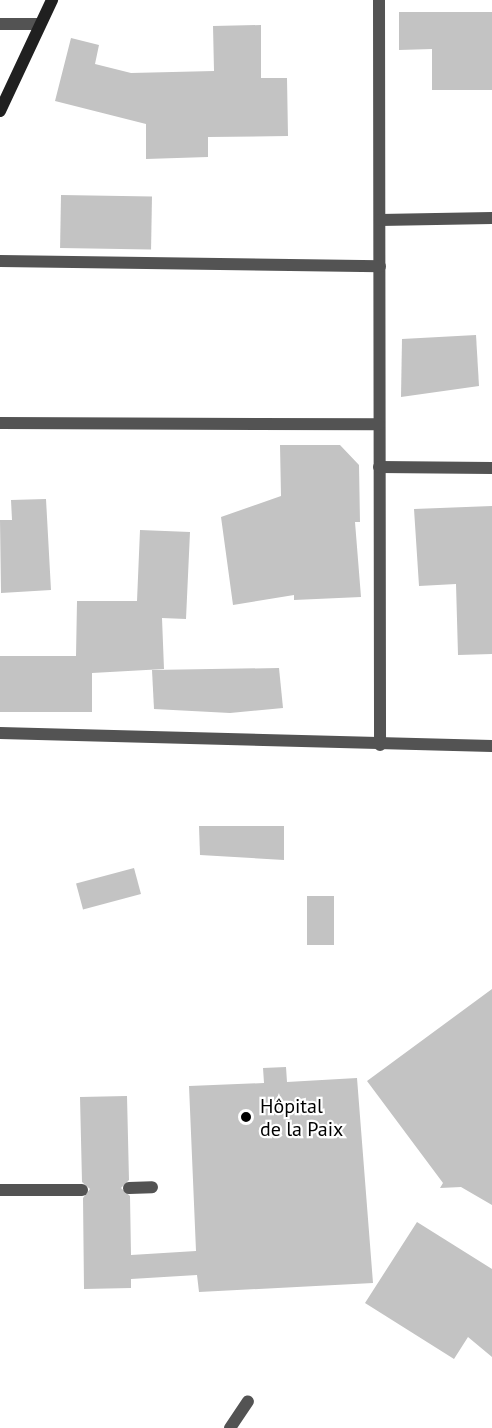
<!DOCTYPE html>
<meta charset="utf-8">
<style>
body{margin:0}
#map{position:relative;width:492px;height:1428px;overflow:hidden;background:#fff;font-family:"PT Sans",sans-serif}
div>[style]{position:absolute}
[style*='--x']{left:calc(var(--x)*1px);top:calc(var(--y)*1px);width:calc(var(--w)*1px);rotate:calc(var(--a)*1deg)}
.building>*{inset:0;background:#c3c3c3;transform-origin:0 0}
.service>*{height:12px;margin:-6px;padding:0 6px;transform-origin:6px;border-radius:6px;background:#535353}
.minor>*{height:12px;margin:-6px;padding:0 6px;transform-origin:6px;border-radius:6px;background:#535353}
.secondary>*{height:12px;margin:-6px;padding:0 6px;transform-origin:6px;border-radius:6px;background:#202020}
.dots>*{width:16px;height:16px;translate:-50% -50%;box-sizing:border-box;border:3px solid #fff;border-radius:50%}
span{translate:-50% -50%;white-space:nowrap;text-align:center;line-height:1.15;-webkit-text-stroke:4.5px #fff;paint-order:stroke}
.poi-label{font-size:20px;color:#000}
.left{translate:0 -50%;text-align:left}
</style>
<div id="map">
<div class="building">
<div style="clip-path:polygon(399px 12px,492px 12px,492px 90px,432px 90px,432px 49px,399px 50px)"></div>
<div style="clip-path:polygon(261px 25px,261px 78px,287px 78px,288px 136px,208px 137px,208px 157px,146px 159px,146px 124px,55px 101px,71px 38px,99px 45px,95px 64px,131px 73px,214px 71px,213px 26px)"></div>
<div style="left:61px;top:195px;width:91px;height:53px;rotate:1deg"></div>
<div style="clip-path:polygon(476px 335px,479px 386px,401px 397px,402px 339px)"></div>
<div style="clip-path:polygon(280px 445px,340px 445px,359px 465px,360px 522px,355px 522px,361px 597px,294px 600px,294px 595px,233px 605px,221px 517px,281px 496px)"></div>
<div style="clip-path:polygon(46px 499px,51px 590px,1px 593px,0 520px,12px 520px,11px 500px)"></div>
<div style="clip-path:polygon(492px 506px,492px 654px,458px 655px,456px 584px,419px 586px,414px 509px)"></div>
<div style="clip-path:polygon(140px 530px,190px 532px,186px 619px,162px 618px,164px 669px,92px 673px,92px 712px,0 712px,0 656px,76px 656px,77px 601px,137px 601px)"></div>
<div style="clip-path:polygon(279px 668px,283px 708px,230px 713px,154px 709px,152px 670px)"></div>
<div style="clip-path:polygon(199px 826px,284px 826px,284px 860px,200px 855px)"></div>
<div style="left:134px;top:868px;width:27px;height:60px;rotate:75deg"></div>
<div style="left:307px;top:896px;width:27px;height:49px"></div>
<div style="clip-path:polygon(492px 989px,492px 1205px,461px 1187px,440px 1188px,443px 1183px,367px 1081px)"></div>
<div style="clip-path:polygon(286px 1067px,287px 1082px,357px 1078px,373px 1283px,199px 1292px,197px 1275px,131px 1279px,131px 1288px,84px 1289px,83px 1198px,90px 1189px,82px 1182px,80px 1097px,127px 1096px,129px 1180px,121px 1188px,130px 1196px,131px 1255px,196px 1251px,189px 1086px,264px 1083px,263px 1068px)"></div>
<div style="clip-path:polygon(417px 1222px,492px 1269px,492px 1357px,468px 1337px,454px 1359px,365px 1303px)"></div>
</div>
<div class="service">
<div style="--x:129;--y:1188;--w:23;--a:-2"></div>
<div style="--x:0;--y:1190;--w:82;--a:0"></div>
<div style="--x:230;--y:1428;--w:32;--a:-56"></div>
</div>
<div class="minor">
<div style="--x:379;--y:0;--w:745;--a:89.92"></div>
<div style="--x:0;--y:24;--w:38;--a:0"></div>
<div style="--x:380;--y:220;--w:112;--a:-1"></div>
<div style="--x:0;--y:261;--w:380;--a:0.8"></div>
<div style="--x:0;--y:423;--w:379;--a:0.2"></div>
<div style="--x:379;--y:467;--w:113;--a:0.5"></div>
<div style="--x:0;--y:733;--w:492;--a:1.5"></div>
</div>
<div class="secondary">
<div style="--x:0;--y:111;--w:123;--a:-64.9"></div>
</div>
<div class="dots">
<div style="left:246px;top:1117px;background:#000"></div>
</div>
<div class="poi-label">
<span class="left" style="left:260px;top:1118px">Hôpital<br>de la Paix</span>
</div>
</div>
